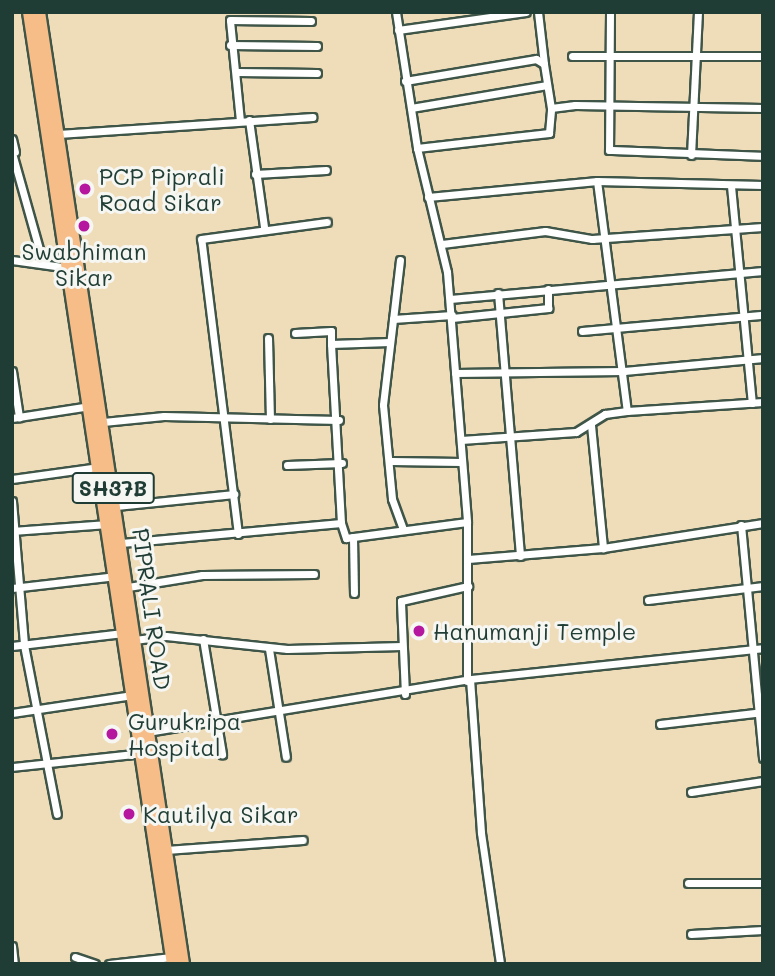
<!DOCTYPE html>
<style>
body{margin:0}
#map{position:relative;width:775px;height:976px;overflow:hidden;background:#efdcb9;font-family:Mali,sans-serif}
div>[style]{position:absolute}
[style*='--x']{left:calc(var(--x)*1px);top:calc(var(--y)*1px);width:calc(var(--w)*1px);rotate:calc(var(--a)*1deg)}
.roads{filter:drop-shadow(2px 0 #3e5548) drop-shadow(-2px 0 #3e5548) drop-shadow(0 2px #3e5548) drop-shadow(0 -2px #3e5548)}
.street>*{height:7px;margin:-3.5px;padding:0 3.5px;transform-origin:3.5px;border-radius:3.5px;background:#fff}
.primary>*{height:12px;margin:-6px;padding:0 6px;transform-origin:6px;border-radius:6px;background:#f7bd88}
.dots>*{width:19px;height:19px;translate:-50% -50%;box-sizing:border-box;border:4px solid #f6f6f2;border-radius:50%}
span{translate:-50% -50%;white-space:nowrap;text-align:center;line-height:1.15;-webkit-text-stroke:6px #f6f6f2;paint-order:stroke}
.shield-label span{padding:2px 5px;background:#f6f6f2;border:2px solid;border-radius:5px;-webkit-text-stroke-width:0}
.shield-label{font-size:21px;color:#1f3d34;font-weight:700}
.poi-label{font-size:23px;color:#1f3d34}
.left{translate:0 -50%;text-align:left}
.street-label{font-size:23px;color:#1f3d34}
.frame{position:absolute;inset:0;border:14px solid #1f3d34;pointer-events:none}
</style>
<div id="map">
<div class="roads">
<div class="street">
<div style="--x:396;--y:12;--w:138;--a:81.2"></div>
<div style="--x:417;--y:148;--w:128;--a:76.4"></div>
<div style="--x:447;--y:272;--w:251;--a:85.4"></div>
<div style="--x:467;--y:522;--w:159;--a:90"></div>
<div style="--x:538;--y:12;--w:52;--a:83.4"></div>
<div style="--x:610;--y:12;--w:138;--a:90.4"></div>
<div style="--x:609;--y:150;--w:154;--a:2.2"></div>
<div style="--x:398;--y:30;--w:129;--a:-8"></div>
<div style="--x:230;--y:45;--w:87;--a:0.7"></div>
<div style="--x:572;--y:56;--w:191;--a:0"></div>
<div style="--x:237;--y:72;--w:80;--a:0.7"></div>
<div style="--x:405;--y:81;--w:133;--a:-9.5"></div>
<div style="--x:536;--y:59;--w:9;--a:32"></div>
<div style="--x:544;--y:64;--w:45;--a:81"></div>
<div style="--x:411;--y:108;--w:138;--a:-9.6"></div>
<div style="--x:249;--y:120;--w:108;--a:82"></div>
<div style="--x:240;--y:121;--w:101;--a:-95.7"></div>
<div style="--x:230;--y:20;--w:81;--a:0.7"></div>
<div style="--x:58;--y:134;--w:255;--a:-3.8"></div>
<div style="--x:12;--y:139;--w:13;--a:77"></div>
<div style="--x:417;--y:148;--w:133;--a:-6.5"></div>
<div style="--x:549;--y:133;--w:25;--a:-85"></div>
<div style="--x:551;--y:108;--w:24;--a:-7"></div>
<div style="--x:575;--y:105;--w:188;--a:0.9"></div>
<div style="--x:12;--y:153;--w:114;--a:74.3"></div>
<div style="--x:691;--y:155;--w:143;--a:-87.2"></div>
<div style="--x:255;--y:174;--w:71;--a:-3.2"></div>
<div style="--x:597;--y:181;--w:232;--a:82.6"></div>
<div style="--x:731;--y:186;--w:218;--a:84.5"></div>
<div style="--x:428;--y:197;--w:170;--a:-5.4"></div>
<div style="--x:597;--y:181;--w:166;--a:1.4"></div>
<div style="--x:442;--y:244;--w:104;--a:-7.2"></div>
<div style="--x:545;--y:231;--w:48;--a:9.7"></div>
<div style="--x:592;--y:239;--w:171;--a:-4"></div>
<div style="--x:12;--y:260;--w:58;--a:8"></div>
<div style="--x:400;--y:260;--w:146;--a:96.7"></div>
<div style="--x:383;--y:405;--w:94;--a:84.5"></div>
<div style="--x:392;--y:499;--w:32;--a:70"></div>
<div style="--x:498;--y:293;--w:264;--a:85.2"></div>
<div style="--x:450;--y:299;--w:314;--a:-5.1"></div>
<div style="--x:452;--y:318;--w:97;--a:-5.9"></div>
<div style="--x:548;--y:308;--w:19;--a:-90"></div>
<div style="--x:393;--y:319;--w:59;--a:-3.9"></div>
<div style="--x:582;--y:331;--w:182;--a:-5.1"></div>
<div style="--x:295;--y:333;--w:36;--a:-3"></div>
<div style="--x:331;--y:331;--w:13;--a:90"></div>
<div style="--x:268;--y:338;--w:81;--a:88.6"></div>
<div style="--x:12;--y:371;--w:47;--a:81.3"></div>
<div style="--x:455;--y:373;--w:169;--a:-0.7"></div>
<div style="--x:624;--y:371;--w:140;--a:-5.3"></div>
<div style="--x:12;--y:418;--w:79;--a:-8.7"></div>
<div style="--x:103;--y:422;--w:61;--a:-5.6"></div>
<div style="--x:164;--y:416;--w:175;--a:1.3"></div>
<div style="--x:591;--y:425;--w:124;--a:84.4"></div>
<div style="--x:461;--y:440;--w:115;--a:-4"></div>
<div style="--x:576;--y:432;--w:34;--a:-32"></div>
<div style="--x:605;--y:414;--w:22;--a:-8"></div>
<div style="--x:627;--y:411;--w:136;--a:-3.8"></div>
<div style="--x:391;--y:461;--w:70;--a:0.8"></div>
<div style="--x:287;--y:465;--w:55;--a:-2.1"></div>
<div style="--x:12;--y:479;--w:88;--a:-7.9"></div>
<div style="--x:12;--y:501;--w:144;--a:85.2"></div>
<div style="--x:24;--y:645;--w:172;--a:79"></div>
<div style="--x:116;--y:506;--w:119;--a:-5.8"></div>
<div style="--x:341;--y:523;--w:16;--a:72"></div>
<div style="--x:346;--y:538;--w:122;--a:-7.5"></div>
<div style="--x:741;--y:525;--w:234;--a:84.6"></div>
<div style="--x:12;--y:531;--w:96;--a:-4.2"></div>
<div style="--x:238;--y:534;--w:297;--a:-97.1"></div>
<div style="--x:201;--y:239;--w:127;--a:-7.7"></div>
<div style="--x:353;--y:537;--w:56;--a:89"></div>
<div style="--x:121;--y:543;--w:221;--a:-5.2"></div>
<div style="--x:341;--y:523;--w:179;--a:-93.2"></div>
<div style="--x:331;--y:344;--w:59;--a:-1.9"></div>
<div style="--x:468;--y:559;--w:135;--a:-4.7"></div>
<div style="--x:603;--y:548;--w:162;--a:-8.9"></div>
<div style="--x:128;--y:587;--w:75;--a:-9.2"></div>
<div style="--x:202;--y:575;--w:112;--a:-0.5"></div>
<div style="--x:12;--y:588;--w:105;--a:-6.6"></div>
<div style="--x:648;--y:600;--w:116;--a:-6.9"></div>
<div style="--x:203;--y:639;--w:117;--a:80.6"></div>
<div style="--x:134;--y:640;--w:32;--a:-7"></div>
<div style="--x:166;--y:636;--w:122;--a:6.1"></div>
<div style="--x:287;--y:649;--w:115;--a:-1.5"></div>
<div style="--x:12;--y:646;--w:112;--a:-6.7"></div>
<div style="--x:269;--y:649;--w:109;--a:81.1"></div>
<div style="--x:470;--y:679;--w:154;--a:85.9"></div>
<div style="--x:481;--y:833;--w:132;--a:81.7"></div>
<div style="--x:405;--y:694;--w:93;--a:-92.5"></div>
<div style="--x:401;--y:601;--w:69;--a:-12.6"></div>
<div style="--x:12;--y:713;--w:122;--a:-8.5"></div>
<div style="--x:660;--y:724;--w:104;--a:-6.6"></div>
<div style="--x:147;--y:732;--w:327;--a:-9.3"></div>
<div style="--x:470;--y:679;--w:295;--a:-6"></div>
<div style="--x:12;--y:767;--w:131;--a:-6.1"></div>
<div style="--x:691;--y:792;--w:73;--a:-8.7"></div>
<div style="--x:166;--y:850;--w:137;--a:-4.2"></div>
<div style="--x:688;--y:883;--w:75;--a:0"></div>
<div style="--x:691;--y:934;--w:72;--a:-3.2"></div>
<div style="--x:12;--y:946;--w:18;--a:84"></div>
<div style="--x:75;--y:957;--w:21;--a:19"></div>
<div style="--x:109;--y:964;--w:63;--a:-6.3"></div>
</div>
<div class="primary">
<div style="--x:29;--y:12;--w:963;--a:81.4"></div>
<div style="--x:39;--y:12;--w:963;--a:81.4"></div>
</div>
</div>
<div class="dots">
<div style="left:85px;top:189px;background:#b5179e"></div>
<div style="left:84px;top:226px;background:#b5179e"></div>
<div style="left:419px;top:631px;background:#b5179e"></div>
<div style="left:112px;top:734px;background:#b5179e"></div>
<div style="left:129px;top:814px;background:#b5179e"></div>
</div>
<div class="shield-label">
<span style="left:113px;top:488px">SH37B</span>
</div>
<div class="poi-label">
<span class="left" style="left:99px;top:189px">PCP Piprali<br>Road Sikar</span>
<span style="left:84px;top:264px">Swabhiman<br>Sikar</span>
<span class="left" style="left:433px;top:631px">Hanumanji Temple</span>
<span class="left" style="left:128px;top:734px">Gurukripa<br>Hospital</span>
<span class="left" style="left:143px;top:814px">Kautilya Sikar</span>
</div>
<div class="street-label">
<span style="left:152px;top:609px;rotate:82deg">PIPRALI ROAD</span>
</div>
<div class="frame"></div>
</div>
